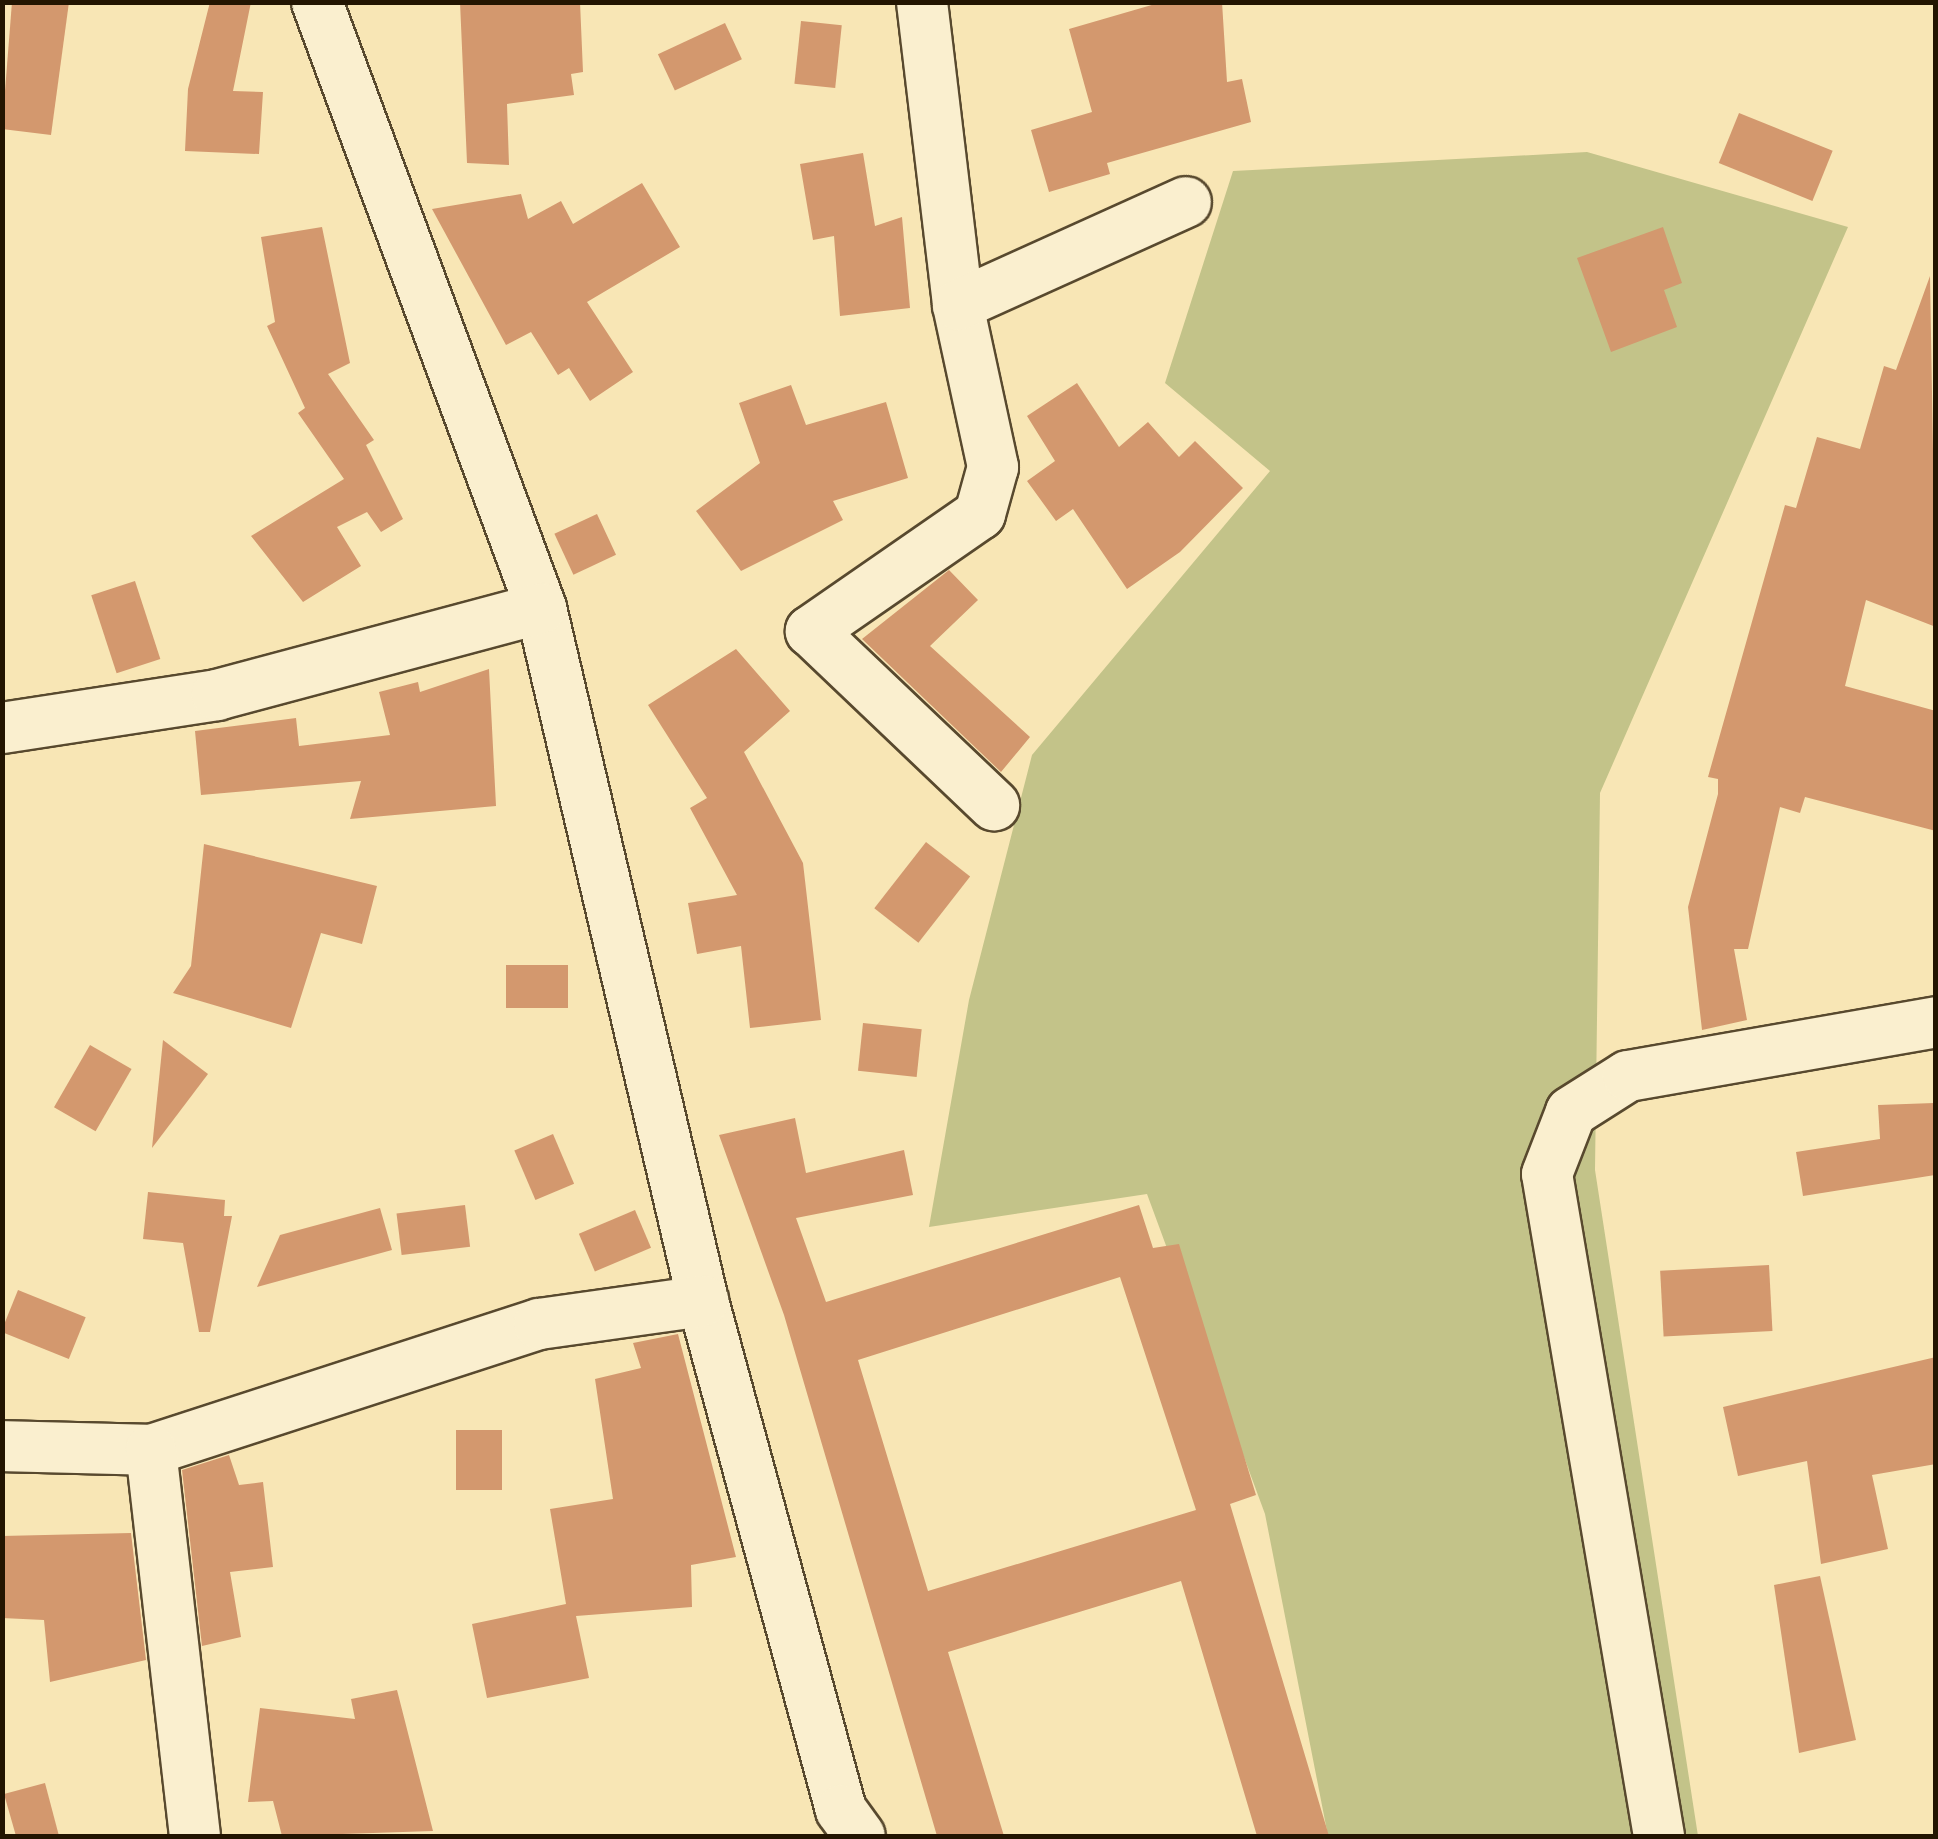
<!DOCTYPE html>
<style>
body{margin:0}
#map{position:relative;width:1938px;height:1839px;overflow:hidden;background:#f8e6b5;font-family:"IM FELL French Canon",serif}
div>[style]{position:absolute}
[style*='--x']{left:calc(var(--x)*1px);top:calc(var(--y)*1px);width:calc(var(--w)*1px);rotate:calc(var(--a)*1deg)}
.green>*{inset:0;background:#c3c389}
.building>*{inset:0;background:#d3986e;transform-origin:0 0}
.roads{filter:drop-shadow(2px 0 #58492e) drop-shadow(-2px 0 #58492e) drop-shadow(0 2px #58492e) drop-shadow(0 -2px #58492e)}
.street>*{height:50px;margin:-25px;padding:0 25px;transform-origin:25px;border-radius:25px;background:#faefcf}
span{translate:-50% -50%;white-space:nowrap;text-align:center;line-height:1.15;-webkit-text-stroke:8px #faefcf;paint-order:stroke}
.frame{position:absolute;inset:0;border:5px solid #231501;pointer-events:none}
</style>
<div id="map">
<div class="green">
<div style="clip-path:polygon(1587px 152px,1848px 227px,1600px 793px,1595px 1170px,1698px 1836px,1328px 1836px,1265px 1514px,1147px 1194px,929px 1227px,969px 1000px,1032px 755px,1270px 471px,1165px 383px,1233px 171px)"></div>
</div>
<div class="building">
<div style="clip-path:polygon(12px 2px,69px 2px,51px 135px,2px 129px)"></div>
<div style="clip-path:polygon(210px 2px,251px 2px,233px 91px,263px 92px,259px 154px,185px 151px,188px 89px)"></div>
<div style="clip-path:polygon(460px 2px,580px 2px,583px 72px,571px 74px,574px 95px,507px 104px,509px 165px,467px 163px)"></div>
<div style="clip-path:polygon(1162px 2px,1222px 2px,1227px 82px,1242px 79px,1251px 122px,1107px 163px,1110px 174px,1049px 192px,1031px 130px,1092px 112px,1069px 29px)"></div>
<div style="left:801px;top:21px;width:41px;height:63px;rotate:6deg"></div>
<div style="left:725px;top:23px;width:40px;height:74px;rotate:65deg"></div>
<div style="left:1739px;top:113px;width:101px;height:54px;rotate:22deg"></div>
<div style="clip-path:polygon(863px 153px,875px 226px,902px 217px,910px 308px,840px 316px,834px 236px,813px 240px,800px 164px)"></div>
<div style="clip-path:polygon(642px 183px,680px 247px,587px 302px,633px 372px,590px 401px,569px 368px,558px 375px,531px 332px,506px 345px,432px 209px,521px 194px,528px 219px,561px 201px,573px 224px)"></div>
<div style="clip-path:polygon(322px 227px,350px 363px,328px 374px,374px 440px,366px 445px,403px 519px,381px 532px,367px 512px,337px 527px,361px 566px,303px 602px,251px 536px,344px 479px,298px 413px,305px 408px,267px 326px,275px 322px,261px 237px)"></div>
<div style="clip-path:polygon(1663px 227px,1682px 283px,1664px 290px,1677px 327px,1611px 352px,1577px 258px)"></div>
<div style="clip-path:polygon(1930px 276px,1936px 627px,1866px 600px,1845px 686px,1936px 711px,1936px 831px,1805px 797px,1800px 813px,1780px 807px,1748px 949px,1734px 949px,1747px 1020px,1702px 1030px,1688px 907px,1718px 794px,1718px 779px,1708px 777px,1785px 505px,1796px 508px,1817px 437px,1860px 449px,1884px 366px,1896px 370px)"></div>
<div style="clip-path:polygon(1077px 383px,1119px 447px,1148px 422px,1179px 457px,1195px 441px,1243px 488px,1180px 552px,1127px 589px,1073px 509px,1056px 521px,1027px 481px,1055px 461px,1027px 416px)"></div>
<div style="clip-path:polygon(791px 385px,806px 425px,886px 402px,908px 478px,833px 501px,843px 520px,741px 571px,696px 511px,760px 463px,739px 403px)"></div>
<div style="left:597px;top:514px;width:45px;height:47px;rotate:65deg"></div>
<div style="clip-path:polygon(949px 570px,978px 600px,930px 646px,1030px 737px,1001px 772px,862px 639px)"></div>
<div style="left:135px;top:581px;width:82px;height:46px;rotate:72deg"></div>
<div style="clip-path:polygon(736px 649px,790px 711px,744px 752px,803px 863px,821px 1020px,750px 1028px,741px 946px,697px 954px,688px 903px,737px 895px,690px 808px,707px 798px,648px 705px)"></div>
<div style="clip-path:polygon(489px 669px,496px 806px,350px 819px,361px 781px,201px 795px,195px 731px,296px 718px,299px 746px,390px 735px,379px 692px,418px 682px,420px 692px)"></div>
<div style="left:926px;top:842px;width:56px;height:84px;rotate:38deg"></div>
<div style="clip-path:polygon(204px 844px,377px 886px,362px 944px,321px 933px,291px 1028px,173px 993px,191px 966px)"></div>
<div style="left:568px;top:965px;width:43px;height:62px;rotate:90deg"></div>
<div style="left:863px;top:1023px;width:59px;height:48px;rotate:6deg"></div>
<div style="clip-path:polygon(163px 1040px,208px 1074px,152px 1148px)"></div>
<div style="left:90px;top:1045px;width:48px;height:72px;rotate:30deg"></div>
<div style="clip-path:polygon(1934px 1103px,1935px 1175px,1803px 1196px,1796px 1152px,1880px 1139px,1878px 1105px)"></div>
<div style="clip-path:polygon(evenodd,795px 1118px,806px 1173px,904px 1150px,913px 1195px,796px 1218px,826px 1302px,1139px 1205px,1153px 1248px,1179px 1244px,1256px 1495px,1230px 1504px,1329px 1836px,1257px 1836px,1181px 1581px,948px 1652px,1004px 1836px,937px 1836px,784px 1315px,719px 1135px,795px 1118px,1120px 1277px,1196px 1510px,928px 1591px,858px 1360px,1120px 1277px)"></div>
<div style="left:553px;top:1134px;width:54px;height:42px;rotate:67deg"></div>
<div style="clip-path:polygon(148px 1192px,225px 1200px,224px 1216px,232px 1216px,210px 1332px,199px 1332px,183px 1243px,143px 1239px)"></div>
<div style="left:465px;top:1205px;width:42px;height:69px;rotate:83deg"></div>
<div style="clip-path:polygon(380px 1208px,392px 1250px,257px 1287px,280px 1235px)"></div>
<div style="left:635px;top:1210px;width:41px;height:61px;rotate:67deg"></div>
<div style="left:1769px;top:1265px;width:66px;height:109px;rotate:87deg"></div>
<div style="left:18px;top:1290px;width:73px;height:45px;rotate:22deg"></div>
<div style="clip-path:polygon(678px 1334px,736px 1557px,691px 1565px,692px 1607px,576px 1616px,589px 1678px,487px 1698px,472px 1624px,566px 1604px,550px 1509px,613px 1499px,595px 1379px,641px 1368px,633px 1343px)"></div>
<div style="clip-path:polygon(1936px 1357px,1936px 1464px,1872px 1475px,1888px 1549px,1821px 1564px,1807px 1461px,1738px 1476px,1723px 1407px)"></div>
<div style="left:502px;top:1430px;width:60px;height:46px;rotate:90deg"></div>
<div style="clip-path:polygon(229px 1455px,239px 1485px,263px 1482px,273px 1567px,230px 1572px,241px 1637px,202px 1646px,182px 1470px)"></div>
<div style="clip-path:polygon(131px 1533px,146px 1660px,50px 1682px,44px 1620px,2px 1618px,2px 1536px)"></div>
<div style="clip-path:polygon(1820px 1576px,1856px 1740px,1799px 1753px,1774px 1585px)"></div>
<div style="clip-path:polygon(397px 1690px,433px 1831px,282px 1836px,273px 1801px,248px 1802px,260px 1708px,355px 1719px,351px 1699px)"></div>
<div style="clip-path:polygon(45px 1783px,59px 1836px,16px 1836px,4px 1794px)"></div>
</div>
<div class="roads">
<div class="street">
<div style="--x:317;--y:2;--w:646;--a:69.71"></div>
<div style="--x:541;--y:608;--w:712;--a:76.84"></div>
<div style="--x:703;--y:1301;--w:527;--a:74.83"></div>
<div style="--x:841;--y:1810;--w:32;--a:54"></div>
<div style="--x:922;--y:2;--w:305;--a:83.2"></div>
<div style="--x:958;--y:305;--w:166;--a:77.8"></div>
<div style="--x:993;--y:467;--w:49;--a:105.5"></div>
<div style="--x:980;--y:514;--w:206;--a:145.3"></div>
<div style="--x:811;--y:631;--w:253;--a:43.6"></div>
<div style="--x:958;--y:305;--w:250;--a:-24.3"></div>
<div style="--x:2;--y:728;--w:218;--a:-8.7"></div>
<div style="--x:217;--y:695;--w:335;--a:-15"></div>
<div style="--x:2;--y:1446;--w:149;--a:1.5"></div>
<div style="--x:151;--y:1450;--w:408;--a:-18"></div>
<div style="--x:539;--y:1324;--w:166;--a:-8"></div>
<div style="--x:151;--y:1450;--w:388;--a:83.5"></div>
<div style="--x:1659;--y:1836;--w:671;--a:-99.6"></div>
<div style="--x:1547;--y:1174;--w:66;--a:-68.8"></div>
<div style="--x:1571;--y:1112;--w:67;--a:-32.3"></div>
<div style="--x:1628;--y:1076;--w:313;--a:-9.9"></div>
</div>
</div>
<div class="frame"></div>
</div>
